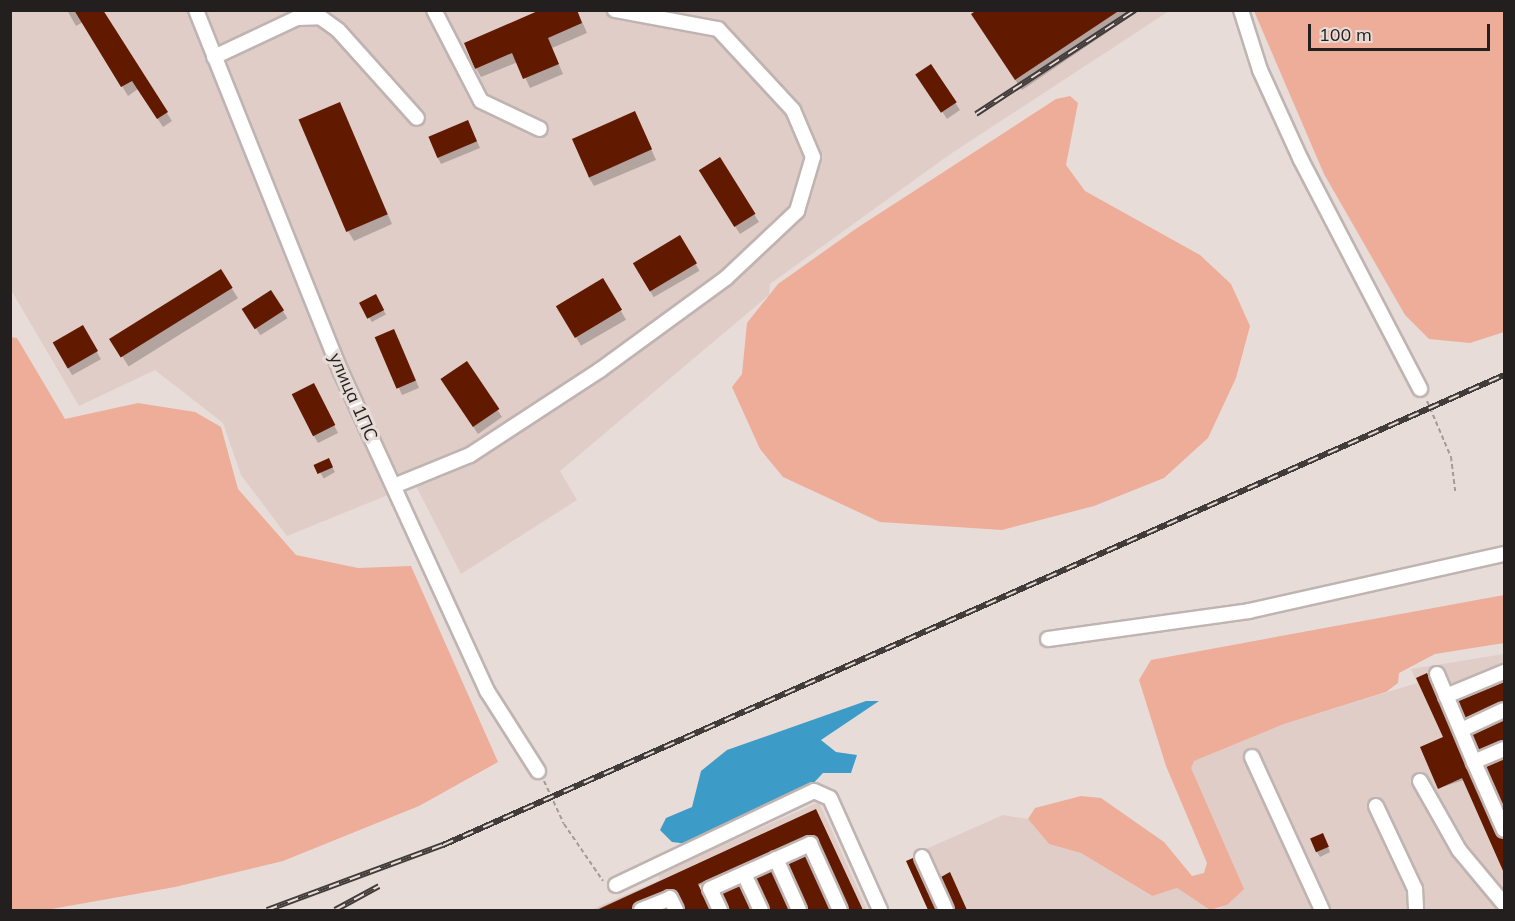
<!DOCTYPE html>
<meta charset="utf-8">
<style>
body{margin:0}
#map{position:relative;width:1515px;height:921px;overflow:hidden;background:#e7dcd8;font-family:Mulish,sans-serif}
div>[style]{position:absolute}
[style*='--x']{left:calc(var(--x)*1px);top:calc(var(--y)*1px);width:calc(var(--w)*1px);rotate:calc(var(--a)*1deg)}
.built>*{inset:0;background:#e0cdc8}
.green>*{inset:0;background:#edad99}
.water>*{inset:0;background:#3d9cc7}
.shadow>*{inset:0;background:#0003;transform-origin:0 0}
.building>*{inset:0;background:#611900;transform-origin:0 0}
.path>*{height:2px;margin-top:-1px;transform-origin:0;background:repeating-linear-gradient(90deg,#a39b98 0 4.5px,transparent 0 7.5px)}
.roads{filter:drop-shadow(2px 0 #bfb4b1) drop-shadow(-2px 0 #bfb4b1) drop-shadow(0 2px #bfb4b1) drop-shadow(0 -2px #bfb4b1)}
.minor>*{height:14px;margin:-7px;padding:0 7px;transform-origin:7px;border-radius:7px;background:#fff}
.rail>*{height:6px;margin-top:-3px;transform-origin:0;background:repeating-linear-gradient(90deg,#e7dcd8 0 11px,#413b3a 0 22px);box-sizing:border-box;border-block:2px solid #413b3a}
span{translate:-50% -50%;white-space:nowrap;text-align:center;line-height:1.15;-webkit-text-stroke:6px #e7dcd8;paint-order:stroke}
.street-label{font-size:18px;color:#231f1e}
.frame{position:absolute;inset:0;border:12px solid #231f1e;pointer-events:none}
.scale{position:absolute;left:1308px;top:24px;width:182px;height:27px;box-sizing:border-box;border:3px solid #231f1e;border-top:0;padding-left:8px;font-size:18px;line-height:21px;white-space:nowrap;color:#231f1e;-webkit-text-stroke:4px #e7dcd8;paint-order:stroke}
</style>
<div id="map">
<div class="built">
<div style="clip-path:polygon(10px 11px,1169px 11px,949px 155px,770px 284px,769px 295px,560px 471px,577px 500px,461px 574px,415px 484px,287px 536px,241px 475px,223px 423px,155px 370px,79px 406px,11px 290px)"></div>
<div style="clip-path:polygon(1504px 654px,1504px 910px,1215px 910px,1227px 905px,1190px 768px,1194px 761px,1284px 724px,1417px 683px,1411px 669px)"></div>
<div style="clip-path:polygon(819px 802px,867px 910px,590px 910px,660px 880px,658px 874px)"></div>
<div style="clip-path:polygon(1003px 815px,1028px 819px,1049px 844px,1081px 853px,1151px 896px,1177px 888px,1210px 910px,953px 910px,926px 849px)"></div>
</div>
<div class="green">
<div style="clip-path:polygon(1254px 11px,1504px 11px,1504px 332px,1470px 343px,1429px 339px,1405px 315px,1324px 174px)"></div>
<div style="clip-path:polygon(1070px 96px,1078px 103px,1066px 165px,1085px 191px,1200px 255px,1231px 284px,1250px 326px,1236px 378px,1208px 438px,1164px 478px,1094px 506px,1002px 530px,880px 522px,783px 477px,760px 449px,732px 387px,742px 374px,747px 323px,778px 284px,857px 228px,1056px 99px)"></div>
<div style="clip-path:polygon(10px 337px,17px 338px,65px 419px,138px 403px,195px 412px,221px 427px,238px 489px,296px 555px,358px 568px,411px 566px,498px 762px,419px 806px,283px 861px,175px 887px,46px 910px,11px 910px)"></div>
<div style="clip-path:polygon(1504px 595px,1504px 643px,1435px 654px,1399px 673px,1398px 683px,1386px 692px,1284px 724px,1194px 761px,1191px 768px,1244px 889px,1227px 905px,1210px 910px,1177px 888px,1152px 896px,1081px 853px,1049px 844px,1028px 819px,1035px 808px,1081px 796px,1101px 798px,1164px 842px,1192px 876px,1204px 873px,1207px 863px,1166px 766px,1139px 680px,1151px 660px)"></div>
</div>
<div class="water">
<div style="clip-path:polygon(866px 701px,879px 701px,821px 740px,836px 752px,857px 755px,851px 773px,823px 773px,807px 790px,688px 844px,672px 842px,660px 830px,666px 818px,692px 807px,701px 771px,727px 750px)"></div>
</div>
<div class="shadow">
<div style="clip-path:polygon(67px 10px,101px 10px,172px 121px,163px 127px,138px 89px,128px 96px,83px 22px,76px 26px)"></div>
<div style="clip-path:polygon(544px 10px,577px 10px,587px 33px,552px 48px,563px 74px,530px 88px,518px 62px,481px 77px,476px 68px)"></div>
<div style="clip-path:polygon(979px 10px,1140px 10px,1022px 90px,979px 25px)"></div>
<div style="clip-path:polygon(931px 66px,960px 110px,947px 119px,923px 82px)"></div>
<div style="clip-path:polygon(635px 113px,656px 160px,594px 186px,588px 176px)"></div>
<div style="clip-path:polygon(345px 114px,392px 224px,354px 241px,348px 231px)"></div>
<div style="clip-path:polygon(472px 130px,480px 148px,441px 164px,437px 156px)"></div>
<div style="clip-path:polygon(720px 159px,759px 222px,740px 234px,705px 179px)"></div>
<div style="left:680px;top:237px;width:39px;height:53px;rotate:60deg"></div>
<div style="left:221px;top:271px;width:32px;height:129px;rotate:58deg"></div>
<div style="left:603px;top:280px;width:46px;height:52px;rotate:60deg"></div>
<div style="left:271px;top:292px;width:31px;height:32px;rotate:58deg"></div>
<div style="left:376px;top:296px;width:21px;height:16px;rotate:62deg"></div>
<div style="left:83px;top:327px;width:37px;height:33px;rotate:61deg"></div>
<div style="clip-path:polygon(377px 338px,398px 338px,419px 388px,402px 395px)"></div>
<div style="clip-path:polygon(467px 363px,502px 417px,478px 434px,447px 387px)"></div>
<div style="clip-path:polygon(317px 392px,338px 433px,318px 443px,314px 436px)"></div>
<div style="left:328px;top:460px;width:14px;height:13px;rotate:60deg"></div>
<div style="clip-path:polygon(1504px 682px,1504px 704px,1468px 720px,1460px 702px)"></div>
<div style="clip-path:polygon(1504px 721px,1504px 743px,1481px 752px,1474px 735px)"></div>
<div style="clip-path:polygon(1445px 738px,1495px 835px,1504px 839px,1504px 872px,1464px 780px,1439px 788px)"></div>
<div style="clip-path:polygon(1504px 760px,1504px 805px,1488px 767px)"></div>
<div style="clip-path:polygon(816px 811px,860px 910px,847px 910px,817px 838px,697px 886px,708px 910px,683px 910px,673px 890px,633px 910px,595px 910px)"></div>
<div style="clip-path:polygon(1325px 839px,1330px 852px,1320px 857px,1317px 852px)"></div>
<div style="clip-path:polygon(913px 860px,939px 910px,929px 910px,908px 862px)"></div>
</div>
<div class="building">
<div style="clip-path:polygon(74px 10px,103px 10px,168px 112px,157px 119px,132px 81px,121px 87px)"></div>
<div style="clip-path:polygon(540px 10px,577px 10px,582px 23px,548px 38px,559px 64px,523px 79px,512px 53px,475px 69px,464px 43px)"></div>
<div style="clip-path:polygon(977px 10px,1120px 10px,1015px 80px,971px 14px)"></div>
<div style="left:931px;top:64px;width:46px;height:19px;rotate:56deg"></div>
<div style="left:340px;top:102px;width:122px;height:45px;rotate:67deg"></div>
<div style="left:635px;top:111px;width:42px;height:69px;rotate:66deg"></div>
<div style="left:468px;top:120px;width:23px;height:43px;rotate:67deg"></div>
<div style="left:720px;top:157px;width:67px;height:25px;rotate:58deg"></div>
<div style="left:680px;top:235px;width:33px;height:55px;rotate:59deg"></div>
<div style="left:221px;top:269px;width:22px;height:132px;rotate:58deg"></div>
<div style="left:603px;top:278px;width:37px;height:55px;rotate:59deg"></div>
<div style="left:271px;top:290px;width:24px;height:35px;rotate:57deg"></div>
<div style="left:376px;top:294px;width:18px;height:19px;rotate:63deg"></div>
<div style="left:83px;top:325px;width:30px;height:35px;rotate:60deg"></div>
<div style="left:394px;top:329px;width:56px;height:21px;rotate:67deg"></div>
<div style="left:467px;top:361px;width:58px;height:32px;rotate:56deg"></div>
<div style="left:314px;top:383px;width:47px;height:25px;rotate:63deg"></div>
<div style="left:329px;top:458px;width:10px;height:17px;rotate:66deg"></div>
<div style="clip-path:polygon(1427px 673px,1496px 834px,1504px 839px,1504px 873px,1462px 778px,1438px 789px,1420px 747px,1443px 737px,1416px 678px)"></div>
<div style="clip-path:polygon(1504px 682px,1504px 701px,1465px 718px,1458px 701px)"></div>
<div style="clip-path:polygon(1504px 720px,1504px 740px,1479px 750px,1472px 735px)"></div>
<div style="clip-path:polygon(1504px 759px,1504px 809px,1486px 767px)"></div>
<div style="clip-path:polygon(816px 809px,863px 910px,849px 910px,818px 840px,810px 835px,698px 884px,710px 910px,685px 910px,670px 889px,638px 902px,632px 910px,597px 910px)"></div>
<div style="left:1323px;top:833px;width:15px;height:14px;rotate:67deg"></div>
<div style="clip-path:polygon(806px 856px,830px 910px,808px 910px,788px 864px)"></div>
<div style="clip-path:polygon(913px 858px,914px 861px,936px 910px,928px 910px,906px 861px)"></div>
<div style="clip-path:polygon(772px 871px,789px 910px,770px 910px,756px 878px)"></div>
<div style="clip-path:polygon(950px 872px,967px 910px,955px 910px,941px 877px)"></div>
<div style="clip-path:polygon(740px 886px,751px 910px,730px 910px,722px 893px)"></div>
</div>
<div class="path">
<div style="--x:1427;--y:401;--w:61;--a:66.8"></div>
<div style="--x:1451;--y:457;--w:35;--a:83"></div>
<div style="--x:544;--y:781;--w:47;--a:65.1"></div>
<div style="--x:564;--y:824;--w:69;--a:55.6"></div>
</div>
<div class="roads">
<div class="minor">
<div style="--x:196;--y:10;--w:390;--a:68.2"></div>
<div style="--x:341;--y:372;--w:351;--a:65.4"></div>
<div style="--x:487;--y:691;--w:95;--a:57.5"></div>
<div style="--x:434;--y:10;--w:102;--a:62.7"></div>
<div style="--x:481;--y:101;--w:65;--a:25.4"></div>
<div style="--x:1241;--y:10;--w:63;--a:72.4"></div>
<div style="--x:1260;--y:70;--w:99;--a:65.5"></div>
<div style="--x:1301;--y:160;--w:258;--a:62.5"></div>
<div style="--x:214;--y:57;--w:92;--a:-25.2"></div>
<div style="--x:297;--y:18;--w:23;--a:-2"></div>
<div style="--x:320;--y:17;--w:22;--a:36"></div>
<div style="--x:338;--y:30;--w:118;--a:48.1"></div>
<div style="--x:394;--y:486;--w:82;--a:-22.2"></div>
<div style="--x:470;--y:455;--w:155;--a:-33.2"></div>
<div style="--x:600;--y:370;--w:156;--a:-36.1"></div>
<div style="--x:726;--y:278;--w:98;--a:-43.3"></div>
<div style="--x:797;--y:211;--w:56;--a:-73.5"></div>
<div style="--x:813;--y:157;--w:51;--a:-113.1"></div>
<div style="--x:793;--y:110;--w:110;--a:-132.8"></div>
<div style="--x:718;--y:29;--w:105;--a:-169.5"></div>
<div style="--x:1048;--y:639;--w:203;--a:-7.9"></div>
<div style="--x:1249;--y:611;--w:261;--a:-12.6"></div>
<div style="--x:1437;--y:674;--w:95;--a:67.2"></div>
<div style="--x:1446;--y:696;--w:63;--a:-22.5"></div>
<div style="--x:1461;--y:730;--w:47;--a:-24.9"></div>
<div style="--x:1504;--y:749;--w:33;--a:157"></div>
<div style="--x:1474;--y:762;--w:74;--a:66.2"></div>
<div style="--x:1252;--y:757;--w:168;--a:65.4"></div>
<div style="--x:1420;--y:781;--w:79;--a:60.5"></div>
<div style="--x:1459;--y:850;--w:70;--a:50.2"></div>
<div style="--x:1376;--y:806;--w:92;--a:64.8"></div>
<div style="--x:1415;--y:889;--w:21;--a:87"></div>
<div style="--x:922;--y:857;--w:58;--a:65.6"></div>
<div style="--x:776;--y:859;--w:56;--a:65.7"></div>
<div style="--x:744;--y:874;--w:40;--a:65"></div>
<div style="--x:616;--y:885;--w:219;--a:-25.4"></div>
<div style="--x:814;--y:791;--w:17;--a:24"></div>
<div style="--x:830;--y:798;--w:123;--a:65.9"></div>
<div style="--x:641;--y:910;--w:31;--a:-22"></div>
<div style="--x:670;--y:898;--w:13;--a:63"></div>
<div style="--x:720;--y:910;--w:23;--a:-115"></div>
<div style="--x:710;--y:889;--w:110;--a:-24.2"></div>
<div style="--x:810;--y:844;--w:72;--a:65.6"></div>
</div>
</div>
<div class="rail">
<div style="--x:976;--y:114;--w:190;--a:-33.2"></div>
<div style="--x:267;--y:910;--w:188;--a:-20.3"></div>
<div style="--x:443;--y:845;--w:1160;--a:-23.89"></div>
<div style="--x:335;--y:910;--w:50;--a:-28.6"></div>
</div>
<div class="street-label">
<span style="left:353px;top:397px;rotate:66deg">улица 1ПС</span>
</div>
<div class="frame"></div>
<div class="scale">100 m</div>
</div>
